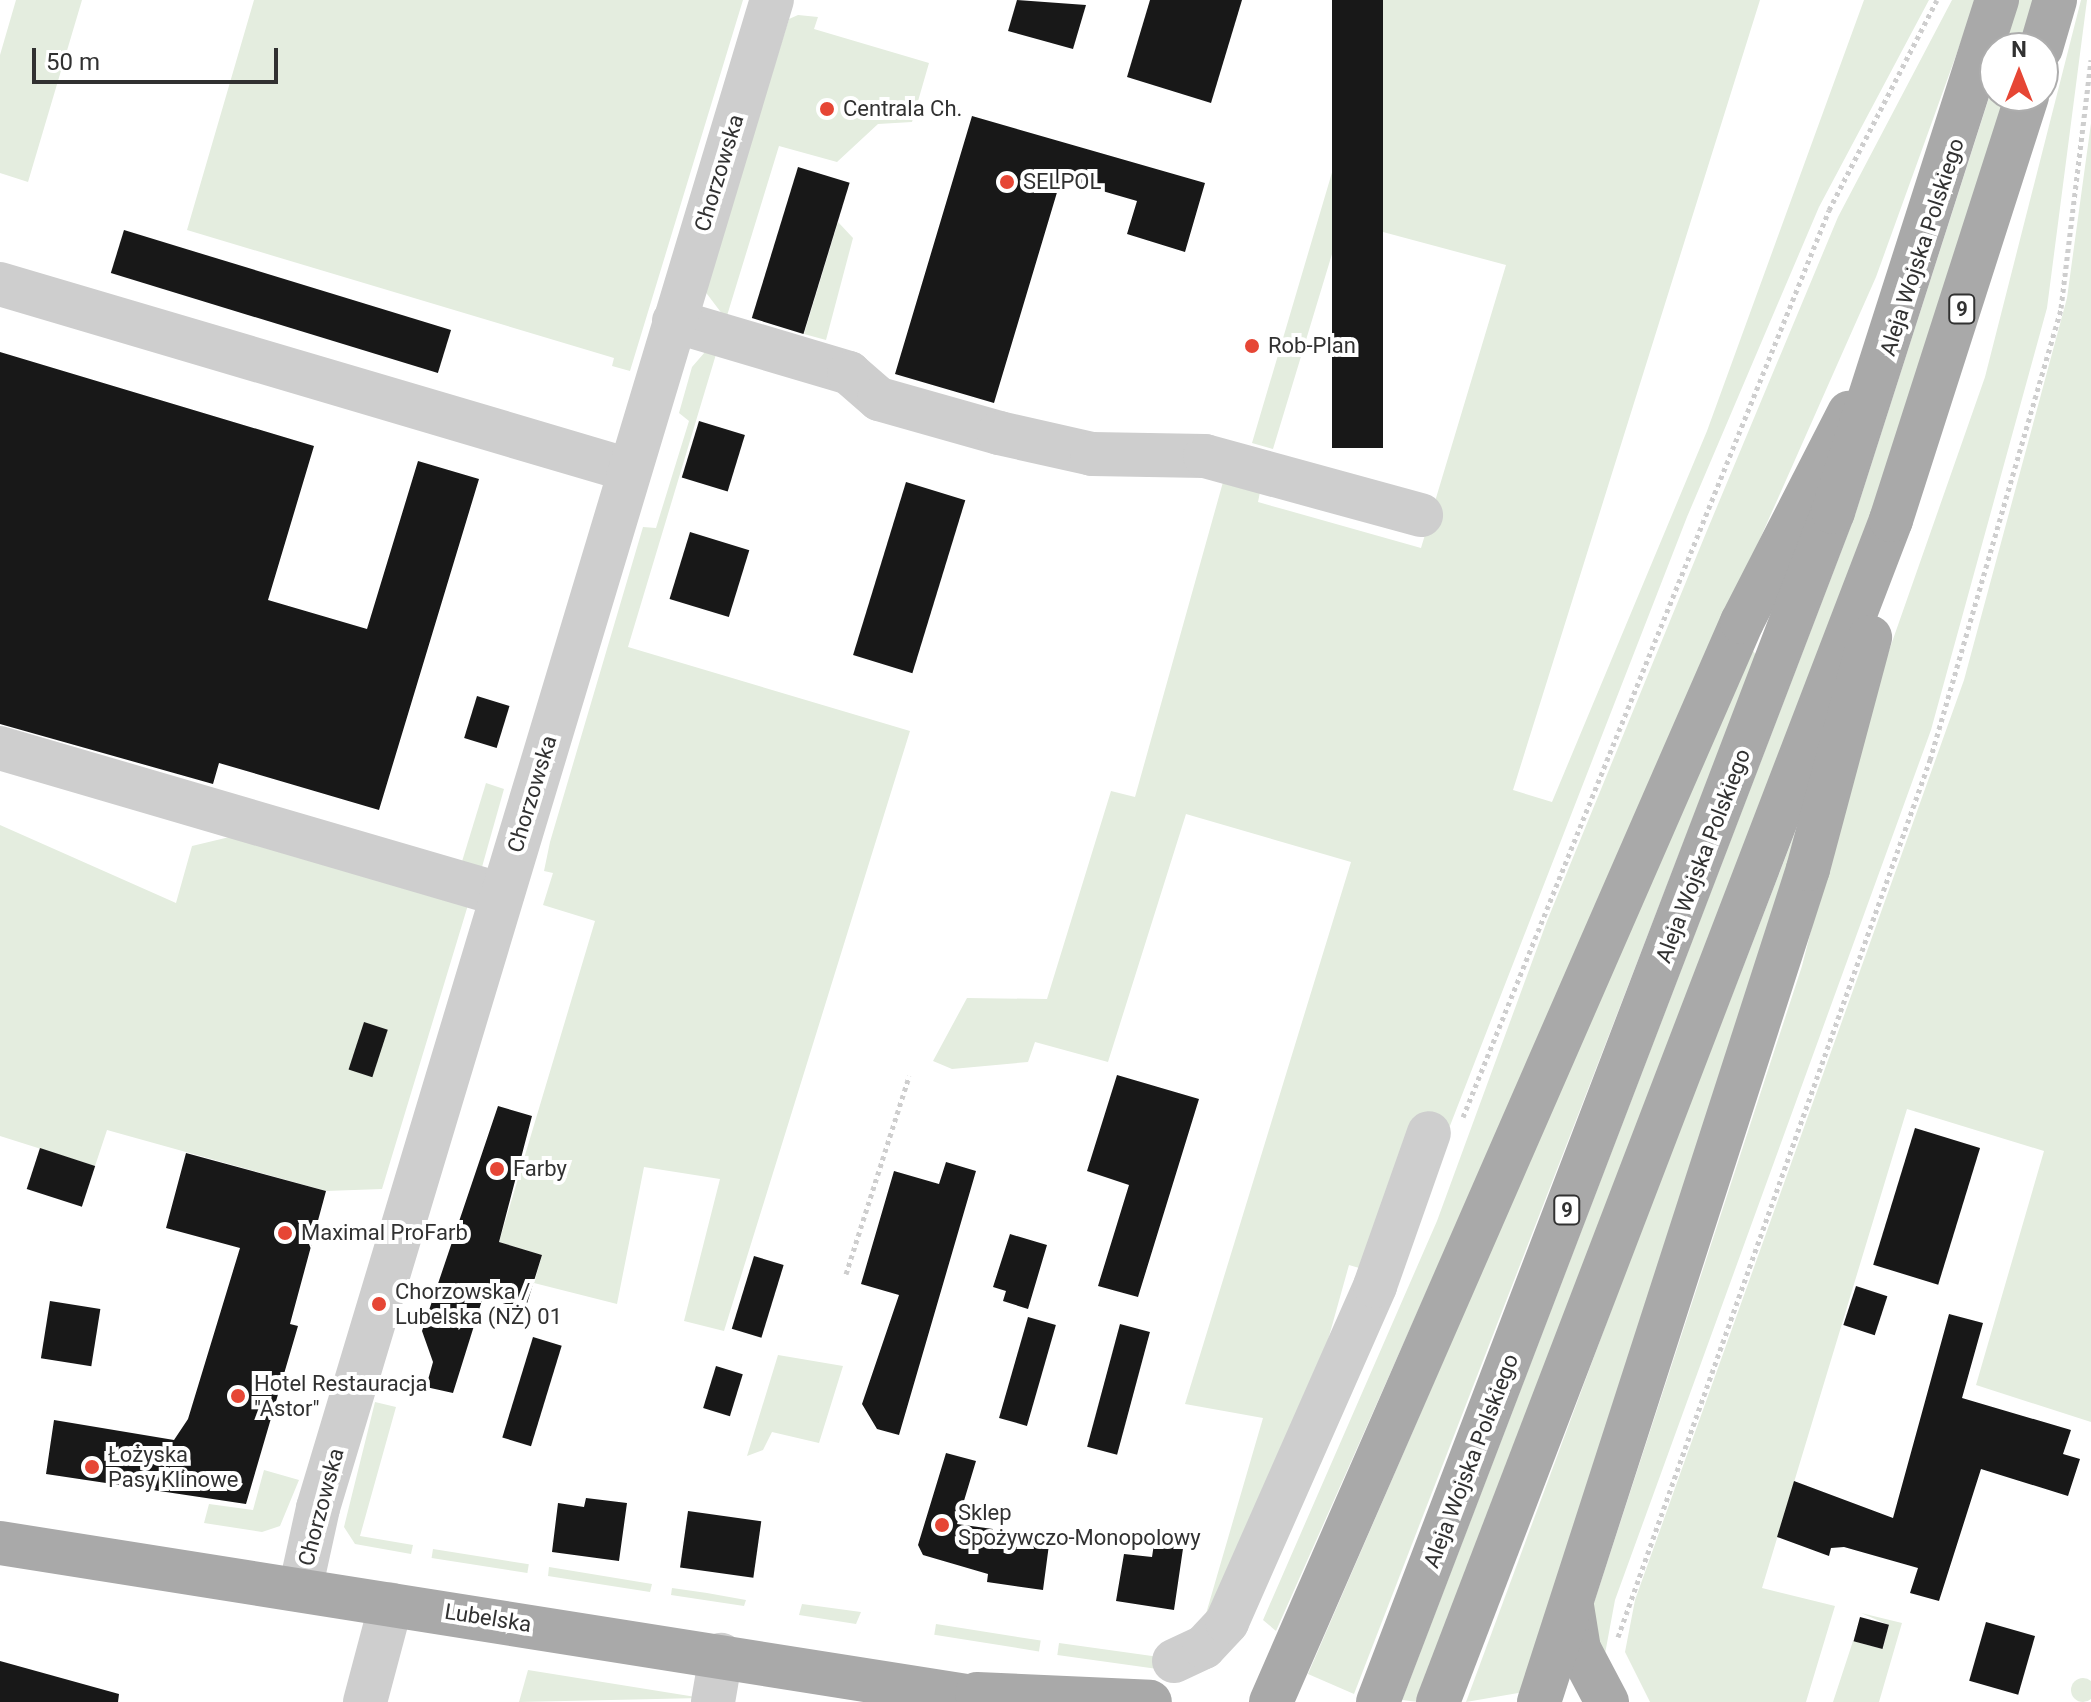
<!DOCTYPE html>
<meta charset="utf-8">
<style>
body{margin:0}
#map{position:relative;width:2091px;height:1702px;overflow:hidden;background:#fff;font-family:Roboto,sans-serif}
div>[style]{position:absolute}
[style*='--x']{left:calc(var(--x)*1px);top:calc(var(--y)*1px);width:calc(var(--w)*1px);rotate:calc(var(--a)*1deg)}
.green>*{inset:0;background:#e4eddf;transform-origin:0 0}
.round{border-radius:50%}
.building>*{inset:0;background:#181818;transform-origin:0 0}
.path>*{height:5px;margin-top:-2.5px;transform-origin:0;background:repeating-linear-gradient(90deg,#cecece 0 4px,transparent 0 8px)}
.minor>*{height:44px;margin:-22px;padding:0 22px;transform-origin:22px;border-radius:22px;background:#cecece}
.major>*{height:44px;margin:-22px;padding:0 22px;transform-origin:22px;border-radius:22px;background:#a9a9a9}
.dots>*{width:22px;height:22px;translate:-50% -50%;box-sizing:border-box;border:4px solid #fff;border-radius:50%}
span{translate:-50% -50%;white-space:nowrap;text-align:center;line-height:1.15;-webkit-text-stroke:8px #fff;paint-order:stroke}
.shield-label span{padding:2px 6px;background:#fff;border:2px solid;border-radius:6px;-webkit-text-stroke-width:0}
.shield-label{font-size:20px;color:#313131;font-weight:700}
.poi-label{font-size:22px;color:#313131}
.left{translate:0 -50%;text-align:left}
.street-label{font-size:22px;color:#313131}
.north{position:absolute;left:1979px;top:32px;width:80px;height:80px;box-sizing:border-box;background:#fff;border:2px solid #adadad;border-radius:50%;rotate:0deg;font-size:22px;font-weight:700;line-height:32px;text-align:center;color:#313131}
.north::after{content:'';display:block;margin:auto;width:28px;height:36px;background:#e64635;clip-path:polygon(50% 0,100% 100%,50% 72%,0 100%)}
.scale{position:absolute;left:32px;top:48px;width:246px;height:36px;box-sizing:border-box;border:4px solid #313131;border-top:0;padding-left:10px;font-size:24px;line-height:28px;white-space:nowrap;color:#313131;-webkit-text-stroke:6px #fff;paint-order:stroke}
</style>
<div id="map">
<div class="green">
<div style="clip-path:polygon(16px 0,82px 0,28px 182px,0 173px,0 55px)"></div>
<div style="clip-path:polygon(254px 0,743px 0,630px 371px,612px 366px,614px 358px,187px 230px)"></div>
<div style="clip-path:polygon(1383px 0,1760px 0,1513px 790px,1552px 802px,1707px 431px,1864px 0,1929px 0,1819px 207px,1687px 517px,1446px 1136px,1366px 1270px,1349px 1265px,1328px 1340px,1203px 1624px,1263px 1418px,1185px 1404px,1351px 862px,1186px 814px,1108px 1062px,1035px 1042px,1028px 1062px,952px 1069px,933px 1061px,967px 998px,1047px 999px,1111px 791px,1135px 797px,1223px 482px,1260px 492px,1258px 502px,1421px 548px,1506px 265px,1342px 221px,1273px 449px,1252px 443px)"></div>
<div style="clip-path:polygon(1952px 0,1976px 0,1876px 277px,1276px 1631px,1263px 1620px,1437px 1221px,1547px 921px,1706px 533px,1838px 217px)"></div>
<div style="clip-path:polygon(2019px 0,2035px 0,2021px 48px,2004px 48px)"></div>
<div style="clip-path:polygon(2081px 0,2087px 0,2047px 308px,1931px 730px,1615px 1600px,1602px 1670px,1592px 1609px,1802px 966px,1864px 722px,1985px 377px)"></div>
<div style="clip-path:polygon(798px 15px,818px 17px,814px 29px,929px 63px,912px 122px,878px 124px,837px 162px,779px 146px,726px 319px,704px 290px,789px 19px)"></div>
<div style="clip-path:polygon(1995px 79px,1995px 96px,2007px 96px,1900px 438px,1418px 1702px,1402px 1700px,1855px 515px)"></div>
<div style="clip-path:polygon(2091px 123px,2091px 1422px,1976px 1385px,2044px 1151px,1907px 1109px,1762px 1588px,1835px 1606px,1806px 1702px,1650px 1702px,1625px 1652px,1635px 1600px,1964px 680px,2067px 298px)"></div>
<div style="clip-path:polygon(838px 222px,853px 238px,826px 340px,804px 334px)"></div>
<div style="clip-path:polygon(717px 351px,628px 647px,910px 731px,724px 1331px,684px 1321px,720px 1179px,644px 1167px,617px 1304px,534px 1283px,542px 1255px,499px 1242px,595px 921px,543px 905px,553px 873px,544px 871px,550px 842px,643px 527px,656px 528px,689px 421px,679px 413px,692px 367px,705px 352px)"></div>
<div style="clip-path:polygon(1751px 648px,1756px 655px,1354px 1694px,1308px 1674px)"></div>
<div style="clip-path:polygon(1829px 745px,1524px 1692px,1466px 1702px,1641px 1230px)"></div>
<div style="clip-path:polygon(486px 783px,504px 789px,482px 867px,460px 868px)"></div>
<div style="clip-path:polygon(0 825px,176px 903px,192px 846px,242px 834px,468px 905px,382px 1189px,326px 1191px,107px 1130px,95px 1166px,0 1136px)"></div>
<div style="clip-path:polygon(778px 1355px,843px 1366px,819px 1443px,772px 1432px,763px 1450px,747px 1456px)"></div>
<div style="clip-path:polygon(375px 1402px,396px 1407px,360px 1536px,413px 1545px,411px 1554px,355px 1544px,344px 1527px)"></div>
<div style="clip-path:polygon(264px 1470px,299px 1480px,280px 1526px,262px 1532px,204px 1523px,209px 1504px,253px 1510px)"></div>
<div style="left:433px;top:1549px;width:97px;height:9px;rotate:9deg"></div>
<div style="clip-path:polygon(549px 1567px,646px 1583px,652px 1584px,650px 1592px,548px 1576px)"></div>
<div style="clip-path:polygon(672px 1588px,707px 1593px,746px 1600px,744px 1606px,671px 1595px)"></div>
<div style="clip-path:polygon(802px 1604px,861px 1612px,856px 1624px,799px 1615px)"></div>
<div style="clip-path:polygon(1861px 1613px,1902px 1623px,1879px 1702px,1833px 1702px,1853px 1641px,1883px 1649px,1889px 1625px)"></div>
<div style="left:936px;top:1624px;width:106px;height:11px;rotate:9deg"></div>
<div style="left:1059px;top:1643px;width:103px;height:12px;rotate:8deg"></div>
<div style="clip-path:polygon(528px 1670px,702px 1698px,519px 1702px)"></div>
<div class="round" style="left:2071px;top:1678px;width:24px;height:24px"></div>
</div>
<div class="building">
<div style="clip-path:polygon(1017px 0,1086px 5px,1073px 49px,1008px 31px)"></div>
<div style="clip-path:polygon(1150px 0,1242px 0,1211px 103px,1127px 77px)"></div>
<div style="left:1332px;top:0;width:51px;height:448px"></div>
<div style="clip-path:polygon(972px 116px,1205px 183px,1185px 252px,1127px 234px,1137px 201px,1061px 179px,994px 403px,895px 374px)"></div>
<div style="left:798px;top:167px;width:54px;height:158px;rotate:17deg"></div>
<div style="left:124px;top:230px;width:342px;height:45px;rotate:17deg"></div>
<div style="clip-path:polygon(0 352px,314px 446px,268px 600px,367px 629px,418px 461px,479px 479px,379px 810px,219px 763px,213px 784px,0 724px)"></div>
<div style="left:699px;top:421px;width:48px;height:59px;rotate:17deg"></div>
<div style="left:906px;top:482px;width:62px;height:181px;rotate:17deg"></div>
<div style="left:690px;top:532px;width:62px;height:70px;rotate:17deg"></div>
<div style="left:477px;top:696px;width:34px;height:44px;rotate:17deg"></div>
<div style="left:364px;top:1022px;width:25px;height:50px;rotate:18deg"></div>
<div style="clip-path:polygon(1117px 1075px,1199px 1099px,1138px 1297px,1098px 1286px,1129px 1185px,1087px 1171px)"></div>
<div style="clip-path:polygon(498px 1106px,532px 1116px,499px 1242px,542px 1255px,525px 1310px,483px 1297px,453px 1393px,426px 1387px,433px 1362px,422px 1331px)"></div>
<div style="left:1915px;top:1128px;width:68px;height:143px;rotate:17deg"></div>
<div style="left:40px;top:1148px;width:58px;height:43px;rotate:18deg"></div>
<div style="clip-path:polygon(186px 1153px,326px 1191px,290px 1324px,298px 1326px,246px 1504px,46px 1474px,54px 1420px,174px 1440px,188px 1419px,240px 1248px,166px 1228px)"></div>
<div style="clip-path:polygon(946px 1162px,976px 1171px,899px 1435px,877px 1429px,862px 1404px,899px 1295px,861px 1284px,894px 1171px,939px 1184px)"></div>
<div style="clip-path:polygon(1010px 1234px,1047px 1245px,1028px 1309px,1003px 1301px,1006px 1291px,993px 1287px)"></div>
<div style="left:754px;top:1256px;width:31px;height:76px;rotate:17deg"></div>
<div style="left:1856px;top:1286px;width:33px;height:41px;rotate:18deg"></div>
<div style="left:50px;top:1301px;width:51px;height:58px;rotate:9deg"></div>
<div style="clip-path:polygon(1949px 1314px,1983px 1323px,1962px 1398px,2071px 1430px,2063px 1454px,2080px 1459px,2068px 1496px,1981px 1469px,1939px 1601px,1910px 1593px,1918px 1568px,1844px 1547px,1831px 1548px,1829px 1556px,1777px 1537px,1794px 1481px,1893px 1518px)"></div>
<div style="left:1028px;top:1317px;width:29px;height:105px;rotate:16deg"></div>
<div style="left:1120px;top:1324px;width:31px;height:127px;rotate:15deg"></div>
<div style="left:533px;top:1337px;width:30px;height:105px;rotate:17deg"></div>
<div style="left:716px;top:1366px;width:28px;height:44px;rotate:17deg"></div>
<div style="clip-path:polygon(946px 1453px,976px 1461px,957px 1524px,1050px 1537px,1043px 1590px,987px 1582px,988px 1574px,923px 1555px,918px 1545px)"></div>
<div style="clip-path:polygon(586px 1498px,627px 1503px,619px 1561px,552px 1552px,558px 1503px,584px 1507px)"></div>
<div style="left:688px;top:1511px;width:74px;height:57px;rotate:8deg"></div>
<div style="clip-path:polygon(1156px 1531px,1185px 1535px,1174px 1610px,1116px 1601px,1124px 1554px,1152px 1557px)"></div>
<div style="left:1860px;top:1617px;width:30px;height:25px;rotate:15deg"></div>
<div style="left:1986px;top:1622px;width:51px;height:61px;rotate:16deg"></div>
<div style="clip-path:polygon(0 1661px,119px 1694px,118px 1702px,0 1702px)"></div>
</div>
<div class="path">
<div style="--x:1463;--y:1117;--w:978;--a:-68.02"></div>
<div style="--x:1829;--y:210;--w:236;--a:-62.8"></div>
<div style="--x:846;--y:1274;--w:208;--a:-72.3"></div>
<div style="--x:1618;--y:1637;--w:931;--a:-70.42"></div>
<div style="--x:1930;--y:760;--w:471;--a:-73.8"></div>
<div style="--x:2061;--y:308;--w:250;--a:-83.1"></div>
</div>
<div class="minor">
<div style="--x:0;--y:284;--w:656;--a:16.47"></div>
<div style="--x:674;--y:321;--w:183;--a:16.5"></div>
<div style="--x:849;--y:373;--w:40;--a:41"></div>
<div style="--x:879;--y:399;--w:125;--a:15.8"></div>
<div style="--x:999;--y:433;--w:95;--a:12.7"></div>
<div style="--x:1092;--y:454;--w:113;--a:1"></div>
<div style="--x:1205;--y:456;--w:224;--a:15.3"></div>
<div style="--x:0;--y:748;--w:523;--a:16.32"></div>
<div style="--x:300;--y:1590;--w:84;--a:-77.6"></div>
<div style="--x:318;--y:1508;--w:1575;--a:-73.25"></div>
<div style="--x:1174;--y:1661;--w:33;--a:-25"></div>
<div style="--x:1204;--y:1647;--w:34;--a:-47"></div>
<div style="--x:1227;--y:1622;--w:367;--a:-66.2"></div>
<div style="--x:1375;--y:1286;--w:162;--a:-70.6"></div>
<div style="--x:365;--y:1702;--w:101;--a:-75.1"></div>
<div style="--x:713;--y:1702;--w:48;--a:-80.3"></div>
</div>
<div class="major">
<div style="--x:2041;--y:48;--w:50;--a:-73.7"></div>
<div style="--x:0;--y:1543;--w:1017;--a:9"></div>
<div style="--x:1572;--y:1606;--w:44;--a:80.8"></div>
<div style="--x:1579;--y:1649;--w:60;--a:62.2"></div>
<div style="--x:977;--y:1694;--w:173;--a:2.6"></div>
<div style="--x:1271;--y:1702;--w:1178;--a:-66.44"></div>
<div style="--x:1742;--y:622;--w:235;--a:-62.9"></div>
<div style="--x:1378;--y:1702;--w:1274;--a:-69.08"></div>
<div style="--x:1833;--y:512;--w:538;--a:-72.24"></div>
<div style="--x:1438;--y:1702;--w:1266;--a:-69.03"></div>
<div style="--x:1891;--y:520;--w:445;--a:-72.2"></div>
<div style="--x:1539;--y:1702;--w:875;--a:-72.1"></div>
<div style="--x:1808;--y:869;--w:240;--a:-75"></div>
</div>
<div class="dots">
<div style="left:827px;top:109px;background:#e64635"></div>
<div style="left:1007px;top:182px;background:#e64635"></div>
<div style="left:1252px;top:346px;background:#e64635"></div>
<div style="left:497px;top:1169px;background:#e64635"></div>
<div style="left:285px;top:1233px;background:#e64635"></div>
<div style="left:379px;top:1304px;background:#e64635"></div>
<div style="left:238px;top:1396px;background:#e64635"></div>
<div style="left:92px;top:1467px;background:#e64635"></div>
<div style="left:942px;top:1525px;background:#e64635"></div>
</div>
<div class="shield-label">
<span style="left:1962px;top:309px">9</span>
<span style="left:1567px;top:1210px">9</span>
</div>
<div class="poi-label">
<span class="left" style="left:843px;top:109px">Centrala Ch.</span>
<span class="left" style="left:1023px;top:182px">SELPOL</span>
<span class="left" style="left:1268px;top:346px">Rob-Plan</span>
<span class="left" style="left:513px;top:1169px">Farby</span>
<span class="left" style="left:301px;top:1233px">Maximal ProFarb</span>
<span class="left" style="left:395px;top:1304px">Chorzowska /<br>Lubelska (NŻ) 01</span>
<span class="left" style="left:254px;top:1396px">Hotel Restauracja<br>"Astor"</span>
<span class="left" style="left:108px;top:1467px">Łożyska<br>Pasy Klinowe</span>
<span class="left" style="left:958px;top:1525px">Sklep<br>Spożywczo-Monopolowy</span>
</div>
<div class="street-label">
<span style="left:719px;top:173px;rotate:-73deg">Chorzowska</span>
<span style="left:1922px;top:247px;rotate:-72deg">Aleja Wojska Polskiego</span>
<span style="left:532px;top:794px;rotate:-73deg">Chorzowska</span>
<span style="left:1703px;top:856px;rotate:-69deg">Aleja Wojska Polskiego</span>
<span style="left:1471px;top:1461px;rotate:-69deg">Aleja Wojska Polskiego</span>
<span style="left:321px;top:1507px;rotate:-75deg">Chorzowska</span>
<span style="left:488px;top:1618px;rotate:9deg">Lubelska</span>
</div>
<div class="north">N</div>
<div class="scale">50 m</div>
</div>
